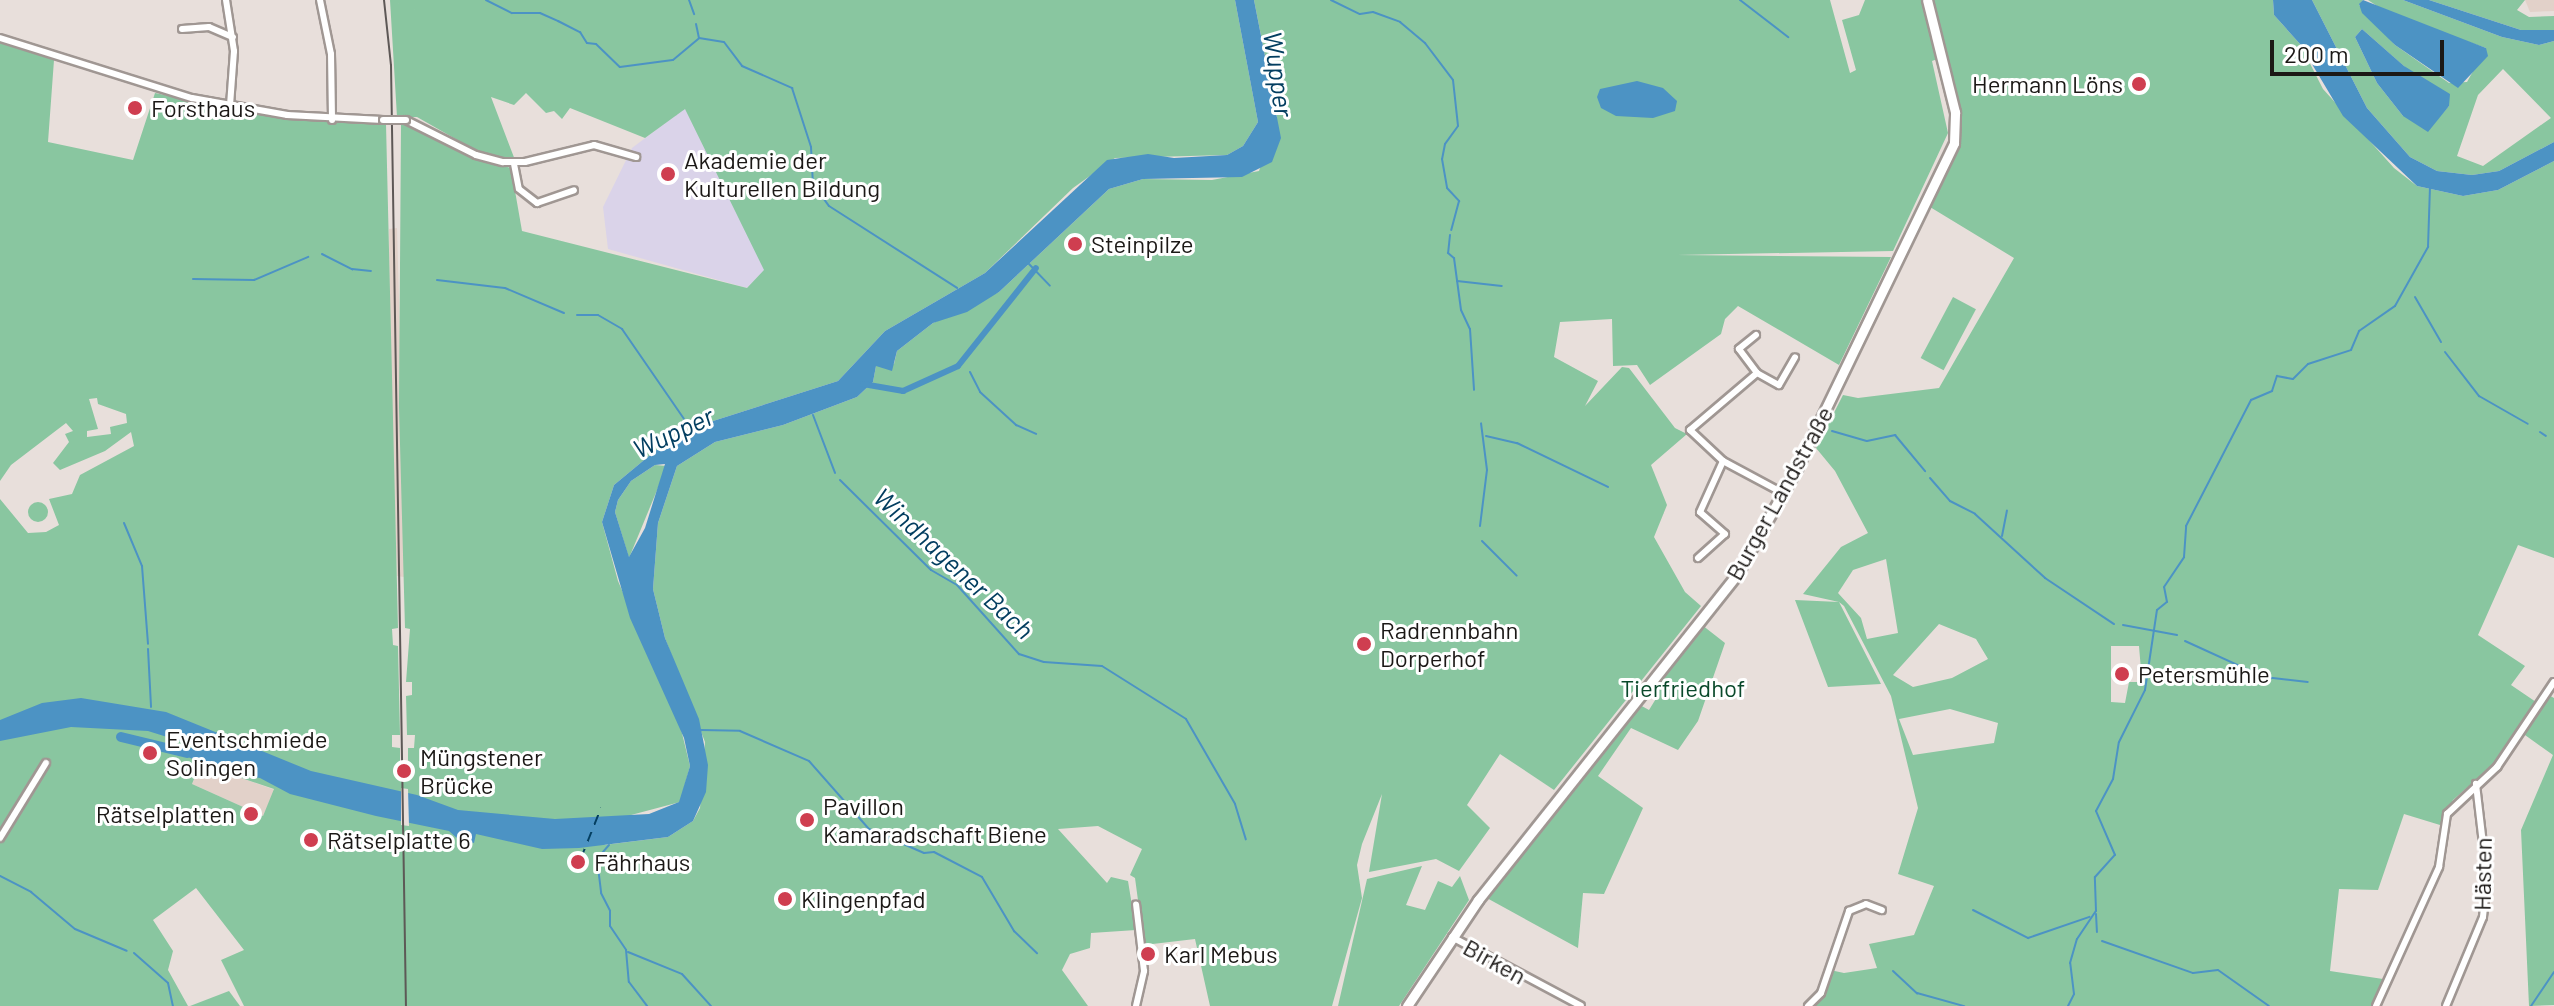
<!DOCTYPE html>
<meta charset="utf-8">
<style>
body{margin:0}
#map{position:relative;width:2554px;height:1006px;overflow:hidden;background:#e8dfdb;font-family:Barlow,sans-serif}
div>[style]{position:absolute}
[style*='--x']{left:calc(var(--x)*1px);top:calc(var(--y)*1px);width:calc(var(--w)*1px);rotate:calc(var(--a)*1deg)}
.built>*{inset:0;background:#e2d1c9}
.education>*{inset:0;background:#dad3e9}
.green>*{inset:0;background:#89c6a0;transform-origin:0 0}
.round{border-radius:50%}
.water>*{inset:0;background:#4c93c4}
.pier>*{inset:0;background:#e8dfdb}
.stream>*{height:2px;margin:-1px;padding:0 1px;transform-origin:1px;border-radius:1px;background:#4c93c4}
.canal>*{height:6px;margin:-3px;padding:0 3px;transform-origin:3px;border-radius:3px;background:#4c93c4}
.river>*{height:10px;margin:-5px;padding:0 5px;transform-origin:5px;border-radius:5px;background:#4c93c4}
.ferry>*{height:2px;margin-top:-1px;transform-origin:0;background:repeating-linear-gradient(90deg,#033e60 0 10px,transparent 0 18px)}
.roads{filter:drop-shadow(2px 0 #a09793) drop-shadow(-2px 0 #a09793) drop-shadow(0 2px #a09793) drop-shadow(0 -2px #a09793)}
.minor>*{height:6px;margin:-3px;padding:0 3px;transform-origin:3px;border-radius:3px;background:#fff}
.secondary>*{height:9px;margin:-4.5px;padding:0 4.5px;transform-origin:4.5px;border-radius:4.5px;background:#fff}
.rail>*{height:2px;margin:-1px;padding:0 1px;transform-origin:1px;border-radius:1px;background:#5d5856}
.bridges{filter:drop-shadow(2px 0 #a09793) drop-shadow(-2px 0 #a09793) drop-shadow(0 2px #a09793) drop-shadow(0 -2px #a09793)}
.minor-bridge>*{height:6px;margin:-3px;padding:0 3px;transform-origin:3px;border-radius:3px;background:#fff}
.dots>*{width:22px;height:22px;translate:-50% -50%;box-sizing:border-box;border:4px solid #fff;border-radius:50%}
span{translate:-50% -50%;white-space:nowrap;text-align:center;line-height:1.15;-webkit-text-stroke:6px #fff;paint-order:stroke}
.poi-label{font-size:24px;color:#1b1816}
.right{translate:-100% -50%;text-align:right}
.left{translate:0 -50%;text-align:left}
.street-label{font-size:24px;color:#1b1816}
.park-label{font-size:24px;color:#0a492b}
.water-label{font-size:26px;color:#033e60;font-style:italic}
.scale{position:absolute;left:2270px;top:40px;width:174px;height:36px;box-sizing:border-box;border:4px solid #1b1816;border-top:0;padding-left:10px;font-size:24px;line-height:28px;white-space:nowrap;color:#1b1816;-webkit-text-stroke:6px #fff;paint-order:stroke}
</style>
<div id="map">
<div class="built">
<div style="clip-path:polygon(2525px 0,2554px 0,2554px 11px,2530px 12px)"></div>
<div style="clip-path:polygon(397px 228px,407px 592px,405px 592px,404px 577px,397px 576px,390px 381px,389px 229px)"></div>
<div style="clip-path:polygon(201px 764px,275px 790px,263px 816px,192px 784px)"></div>
</div>
<div class="education">
<div style="clip-path:polygon(685px 108px,765px 270px,747px 288px,608px 249px,603px 207px,632px 148px)"></div>
</div>
<div class="green">
<div style="clip-path:polygon(evenodd,390px 0,1235px 0,1258px 122px,1243px 146px,1227px 155px,1115px 158px,1073px 188px,985px 273px,885px 331px,838px 381px,710px 422px,655px 451px,614px 485px,602px 522px,618px 581px,680px 725px,690px 766px,680px 802px,631px 815px,604px 845px,668px 837px,693px 821px,700px 808px,705px 742px,665px 638px,653px 589px,658px 523px,677px 466px,715px 442px,783px 425px,857px 397px,873px 382px,876px 366px,894px 364px,897px 351px,933px 323px,999px 292px,1109px 189px,1143px 179px,1212px 180px,1259px 171px,1277px 117px,1254px 0,1830px 0,1850px 73px,1856px 70px,1842px 20px,1859px 15px,1865px 0,2273px 0,2274px 15px,2300px 44px,2323px 89px,2394px 168px,2417px 186px,2463px 196px,2498px 190px,2554px 161px,2554px 558px,2518px 545px,2478px 635px,2525px 666px,2511px 685px,2536px 702px,2543px 692px,2554px 698px,2554px 1005px,2529px 1006px,2521px 830px,2553px 755px,2518px 730px,2496px 762px,2453px 800px,2440px 825px,2404px 814px,2378px 890px,2339px 889px,2330px 971px,2383px 979px,2373px 1006px,1814px 1006px,1827px 990px,1830px 970px,1844px 973px,1877px 968px,1869px 944px,1914px 935px,1934px 886px,1898px 874px,1918px 808px,1891px 696px,1844px 606px,1839px 602px,1881px 684px,1828px 687px,1795px 600px,1839px 602px,1803px 594px,1841px 547px,1868px 533px,1835px 471px,1816px 448px,1843px 395px,1858px 398px,1939px 388px,2014px 258px,1930px 207px,1959px 136px,1945px 56px,1932px 61px,1948px 133px,1893px 251px,1677px 255px,1891px 257px,1839px 365px,1738px 306px,1725px 319px,1721px 334px,1650px 385px,1637px 365px,1613px 366px,1612px 319px,1560px 322px,1554px 357px,1598px 381px,1585px 406px,1622px 367px,1629px 368px,1675px 428px,1687px 434px,1651px 465px,1667px 505px,1654px 537px,1685px 592px,1701px 606px,1554px 790px,1500px 754px,1467px 805px,1490px 828px,1459px 871px,1436px 859px,1369px 872px,1382px 794px,1362px 844px,1357px 865px,1362px 898px,1332px 1006px,1210px 1006px,1195px 939px,1144px 945px,1135px 878px,1130px 875px,1142px 849px,1098px 826px,1058px 829px,1107px 883px,1111px 877px,1128px 881px,1136px 930px,1091px 933px,1090px 948px,1070px 954px,1062px 970px,1088px 1006px,244px 1006px,221px 960px,244px 950px,196px 888px,153px 920px,173px 951px,168px 970px,188px 1006px,0 1006px,0 499px,28px 533px,46px 532px,59px 525px,49px 499px,72px 494px,80px 475px,134px 446px,131px 432px,105px 451px,60px 470px,53px 463px,69px 442px,65px 434px,73px 431px,66px 423px,11px 465px,0 481px,0 43px,54px 60px,48px 142px,133px 160px,155px 93px,283px 119px,386px 124px,398px 628px,392px 629px,393px 645px,398px 646px,400px 735px,392px 735px,392px 747px,400px 748px,400px 776px,408px 779px,408px 748px,414px 748px,415px 735px,407px 735px,406px 696px,412px 695px,412px 682px,406px 682px,410px 629px,405px 628px,399px 407px,401px 125px,415px 125px,475px 158px,511px 168px,522px 231px,747px 288px,764px 270px,685px 109px,645px 138px,570px 108px,562px 119px,554px 111px,546px 113px,526px 93px,514px 105px,491px 97px,515px 160px,482px 154px,417px 117px,397px 117px,390px 0,97px 398px,98px 404px,126px 414px,127px 423px,110px 427px,111px 434px,87px 437px,87px 431px,98px 429px,89px 399px,97px 398px,390px 0,1886px 559px,1898px 633px,1867px 639px,1861px 618px,1838px 593px,1853px 570px,1886px 559px,390px 0,1939px 624px,1976px 639px,1988px 659px,1952px 678px,1913px 687px,1893px 675px,1939px 624px,390px 0,2111px 646px,2139px 646px,2142px 682px,2129px 682px,2125px 703px,2111px 702px,2111px 646px,390px 0,1950px 709px,1998px 723px,1994px 743px,1913px 755px,1899px 719px,1950px 709px,390px 0,200px 764px,274px 789px,263px 816px,192px 784px,200px 764px)"></div>
<div style="clip-path:polygon(evenodd,2312px 0,2363px 0,2359px 5px,2395px 45px,2449px 83px,2467px 82px,2486px 48px,2389px 14px,2368px 0,2403px 0,2502px 37px,2539px 45px,2554px 41px,2554px 142px,2499px 171px,2472px 175px,2437px 171px,2410px 157px,2367px 108px,2312px 0,2362px 29px,2449px 106px,2440px 116px,2403px 116px,2377px 83px,2355px 37px,2362px 29px,2312px 0,2503px 69px,2551px 118px,2483px 166px,2457px 156px,2478px 95px,2503px 69px)"></div>
<div style="clip-path:polygon(2429px 0,2525px 0,2517px 10px,2529px 17px,2554px 16px,2554px 30px,2521px 30px)"></div>
<div style="left:1953px;top:297px;width:26px;height:69px;rotate:28deg"></div>
<div style="clip-path:polygon(655px 465px,667px 466px,629px 558px,615px 512px,618px 500px,631px 481px)"></div>
<div class="round" style="left:28px;top:502px;width:20px;height:20px"></div>
<div style="clip-path:polygon(1702px 625px,1725px 643px,1698px 721px,1678px 750px,1631px 728px,1598px 776px,1643px 808px,1604px 894px,1583px 893px,1578px 948px,1485px 897px,1638px 704px,1649px 710px,1657px 697px,1648px 691px)"></div>
<div style="clip-path:polygon(1422px 866px,1406px 905px,1425px 910px,1438px 881px,1452px 887px,1460px 876px,1469px 900px,1399px 1006px,1338px 1006px,1367px 879px)"></div>
<div style="clip-path:polygon(229px 991px,240px 1006px,190px 1006px)"></div>
</div>
<div class="water">
<div style="clip-path:polygon(evenodd,1235px 0,1254px 0,1281px 138px,1272px 162px,1242px 177px,1143px 179px,1109px 189px,999px 292px,967px 312px,933px 323px,897px 351px,892px 371px,876px 366px,873px 382px,857px 397px,783px 425px,715px 442px,677px 466px,658px 523px,653px 589px,665px 638px,699px 719px,708px 765px,706px 792px,693px 821px,668px 837px,579px 848px,542px 849px,476px 834px,474px 843px,459px 840px,449px 831px,376px 816px,290px 794px,260px 778px,217px 771px,174px 750px,199px 747px,148px 731px,71px 727px,0 741px,0 720px,42px 703px,81px 698px,166px 712px,311px 771px,417px 795px,458px 810px,555px 819px,649px 814px,679px 802px,690px 766px,684px 738px,630px 618px,602px 522px,614px 485px,655px 451px,710px 422px,838px 381px,885px 331px,985px 273px,1107px 160px,1148px 154px,1174px 158px,1227px 155px,1243px 146px,1258px 122px,1235px 0,665px 464px,645px 528px,629px 557px,615px 512px,618px 500px,631px 481px,655px 465px,665px 464px)"></div>
<div style="clip-path:polygon(2273px 0,2312px 0,2367px 108px,2410px 157px,2437px 171px,2472px 175px,2499px 171px,2554px 142px,2554px 161px,2498px 190px,2463px 196px,2417px 186px,2343px 116px,2300px 44px,2274px 15px)"></div>
<div style="clip-path:polygon(2363px 0,2486px 48px,2488px 56px,2458px 88px,2395px 45px,2362px 13px,2359px 4px)"></div>
<div style="clip-path:polygon(2403px 0,2429px 0,2521px 30px,2554px 30px,2554px 41px,2539px 45px,2502px 37px)"></div>
<div style="clip-path:polygon(2362px 29px,2404px 66px,2450px 94px,2449px 106px,2428px 132px,2403px 116px,2377px 83px,2355px 37px)"></div>
<div style="clip-path:polygon(1637px 81px,1663px 88px,1677px 101px,1675px 111px,1653px 118px,1616px 116px,1601px 108px,1597px 97px,1600px 89px)"></div>
</div>
<div class="pier">
<div style="clip-path:polygon(401px 788px,408px 789px,409px 826px,401px 825px)"></div>
</div>
<div class="stream">
<div style="--x:486;--y:0;--w:29;--a:27"></div>
<div style="--x:512;--y:13;--w:28;--a:0"></div>
<div style="--x:540;--y:13;--w:20;--a:24"></div>
<div style="--x:558;--y:21;--w:25;--a:27"></div>
<div style="--x:580;--y:32;--w:13;--a:58"></div>
<div style="--x:587;--y:43;--w:9;--a:6"></div>
<div style="--x:596;--y:44;--w:33;--a:44"></div>
<div style="--x:620;--y:67;--w:53;--a:-7.5"></div>
<div style="--x:673;--y:60;--w:34;--a:-40"></div>
<div style="--x:699;--y:38;--w:25;--a:9"></div>
<div style="--x:724;--y:42;--w:30;--a:53"></div>
<div style="--x:742;--y:66;--w:55;--a:23.7"></div>
<div style="--x:792;--y:88;--w:62;--a:72.1"></div>
<div style="--x:811;--y:147;--w:37;--a:87"></div>
<div style="--x:813;--y:184;--w:27;--a:54"></div>
<div style="--x:829;--y:206;--w:152;--a:32.6"></div>
<div style="--x:689;--y:0;--w:15;--a:70"></div>
<div style="--x:1331;--y:0;--w:32;--a:26"></div>
<div style="--x:1360;--y:14;--w:13;--a:-9"></div>
<div style="--x:1373;--y:12;--w:29;--a:20"></div>
<div style="--x:1400;--y:22;--w:33;--a:40"></div>
<div style="--x:1425;--y:43;--w:46;--a:52.9"></div>
<div style="--x:1453;--y:80;--w:46;--a:83.8"></div>
<div style="--x:1458;--y:126;--w:22;--a:126"></div>
<div style="--x:1445;--y:144;--w:15;--a:101"></div>
<div style="--x:1442;--y:159;--w:29;--a:80"></div>
<div style="--x:1447;--y:188;--w:18;--a:47"></div>
<div style="--x:1459;--y:201;--w:30;--a:105"></div>
<div style="--x:1740;--y:0;--w:61;--a:37.6"></div>
<div style="--x:696;--y:24;--w:14;--a:78"></div>
<div style="--x:1450;--y:235;--w:18;--a:96"></div>
<div style="--x:1448;--y:253;--w:8;--a:40"></div>
<div style="--x:1454;--y:258;--w:52;--a:82.3"></div>
<div style="--x:1461;--y:310;--w:21;--a:65"></div>
<div style="--x:1470;--y:329;--w:61;--a:86.2"></div>
<div style="--x:322;--y:254;--w:34;--a:27"></div>
<div style="--x:352;--y:269;--w:19;--a:6"></div>
<div style="--x:1029;--y:264;--w:30;--a:46"></div>
<div style="--x:193;--y:279;--w:61;--a:0.9"></div>
<div style="--x:254;--y:280;--w:59;--a:-23.1"></div>
<div style="--x:437;--y:280;--w:68;--a:6.7"></div>
<div style="--x:505;--y:288;--w:64;--a:23"></div>
<div style="--x:1457;--y:281;--w:45;--a:6.3"></div>
<div style="--x:2415;--y:297;--w:52;--a:60"></div>
<div style="--x:577;--y:315;--w:21;--a:0"></div>
<div style="--x:598;--y:315;--w:28;--a:30"></div>
<div style="--x:622;--y:329;--w:109;--a:55.4"></div>
<div style="--x:2445;--y:352;--w:56;--a:52.3"></div>
<div style="--x:2479;--y:396;--w:56;--a:29.7"></div>
<div style="--x:970;--y:372;--w:22;--a:63"></div>
<div style="--x:980;--y:392;--w:49;--a:42.5"></div>
<div style="--x:1016;--y:425;--w:22;--a:24"></div>
<div style="--x:813;--y:415;--w:62;--a:69.2"></div>
<div style="--x:1832;--y:431;--w:36;--a:16"></div>
<div style="--x:1867;--y:441;--w:29;--a:-12"></div>
<div style="--x:1895;--y:435;--w:47;--a:50.2"></div>
<div style="--x:2540;--y:432;--w:7;--a:34"></div>
<div style="--x:1486;--y:436;--w:32;--a:13"></div>
<div style="--x:1517;--y:443;--w:101;--a:25.8"></div>
<div style="--x:1930;--y:478;--w:30;--a:49"></div>
<div style="--x:1950;--y:501;--w:28;--a:27"></div>
<div style="--x:1975;--y:514;--w:95;--a:42.4"></div>
<div style="--x:2045;--y:578;--w:83;--a:33.7"></div>
<div style="--x:840;--y:480;--w:128;--a:44.7"></div>
<div style="--x:931;--y:570;--w:30;--a:30"></div>
<div style="--x:957;--y:585;--w:93;--a:48.1"></div>
<div style="--x:1019;--y:654;--w:26;--a:18"></div>
<div style="--x:1044;--y:662;--w:58;--a:3.9"></div>
<div style="--x:1102;--y:666;--w:99;--a:32.2"></div>
<div style="--x:1186;--y:719;--w:98;--a:60"></div>
<div style="--x:1235;--y:804;--w:37;--a:73"></div>
<div style="--x:124;--y:523;--w:47;--a:67.3"></div>
<div style="--x:142;--y:566;--w:78;--a:85.6"></div>
<div style="--x:1480;--y:526;--w:56;--a:-82.9"></div>
<div style="--x:1487;--y:470;--w:47;--a:-97.3"></div>
<div style="--x:2002;--y:536;--w:26;--a:-79"></div>
<div style="--x:1482;--y:541;--w:49;--a:45"></div>
<div style="--x:2123;--y:625;--w:55;--a:10.5"></div>
<div style="--x:2185;--y:641;--w:87;--a:24.5"></div>
<div style="--x:2264;--y:677;--w:44;--a:6.5"></div>
<div style="--x:148;--y:649;--w:58;--a:87"></div>
<div style="--x:701;--y:730;--w:39;--a:1"></div>
<div style="--x:740;--y:731;--w:75;--a:23.5"></div>
<div style="--x:809;--y:761;--w:91;--a:48.6"></div>
<div style="--x:869;--y:829;--w:60;--a:23.6"></div>
<div style="--x:924;--y:853;--w:10;--a:-6"></div>
<div style="--x:934;--y:852;--w:54;--a:27.5"></div>
<div style="--x:982;--y:877;--w:63;--a:59.3"></div>
<div style="--x:1014;--y:931;--w:32;--a:44"></div>
<div style="--x:609;--y:845;--w:18;--a:131"></div>
<div style="--x:597;--y:859;--w:34;--a:83"></div>
<div style="--x:601;--y:893;--w:20;--a:63"></div>
<div style="--x:610;--y:911;--w:15;--a:90"></div>
<div style="--x:610;--y:926;--w:29;--a:56"></div>
<div style="--x:626;--y:950;--w:32;--a:85"></div>
<div style="--x:629;--y:982;--w:30;--a:53"></div>
<div style="--x:0;--y:876;--w:35;--a:27"></div>
<div style="--x:31;--y:892;--w:57;--a:40.1"></div>
<div style="--x:75;--y:929;--w:56;--a:22.9"></div>
<div style="--x:1973;--y:910;--w:62;--a:27"></div>
<div style="--x:2028;--y:938;--w:65;--a:-19"></div>
<div style="--x:2096;--y:914;--w:18;--a:87"></div>
<div style="--x:2102;--y:941;--w:96;--a:19.4"></div>
<div style="--x:2193;--y:973;--w:25;--a:-7"></div>
<div style="--x:2218;--y:970;--w:62;--a:35.2"></div>
<div style="--x:628;--y:952;--w:58;--a:22.2"></div>
<div style="--x:682;--y:974;--w:43;--a:47.8"></div>
<div style="--x:134;--y:953;--w:45;--a:41.4"></div>
<div style="--x:168;--y:983;--w:24;--a:78"></div>
<div style="--x:1893;--y:971;--w:33;--a:43"></div>
<div style="--x:1917;--y:993;--w:49;--a:15.5"></div>
<div style="--x:2068;--y:1006;--w:13;--a:-63"></div>
<div style="--x:2074;--y:994;--w:31;--a:-97"></div>
<div style="--x:2070;--y:963;--w:25;--a:-74"></div>
<div style="--x:2077;--y:939;--w:34;--a:-56"></div>
<div style="--x:2096;--y:911;--w:34;--a:-92"></div>
<div style="--x:2095;--y:877;--w:30;--a:-48"></div>
<div style="--x:2115;--y:855;--w:48;--a:-113.4"></div>
<div style="--x:2096;--y:811;--w:36;--a:-62"></div>
<div style="--x:2113;--y:779;--w:37;--a:-81"></div>
<div style="--x:2119;--y:742;--w:58;--a:-63.4"></div>
<div style="--x:2145;--y:690;--w:81;--a:-81.5"></div>
<div style="--x:2157;--y:610;--w:13;--a:-39"></div>
<div style="--x:2167;--y:602;--w:15;--a:-101"></div>
<div style="--x:2164;--y:587;--w:36;--a:-56"></div>
<div style="--x:2184;--y:557;--w:31;--a:-86"></div>
<div style="--x:2186;--y:526;--w:142;--a:-62.7"></div>
<div style="--x:2251;--y:400;--w:23;--a:-23"></div>
<div style="--x:2272;--y:391;--w:16;--a:-72"></div>
<div style="--x:2277;--y:376;--w:16;--a:11"></div>
<div style="--x:2293;--y:379;--w:21;--a:-45"></div>
<div style="--x:2308;--y:364;--w:45;--a:-18"></div>
<div style="--x:2351;--y:350;--w:21;--a:-67"></div>
<div style="--x:2359;--y:331;--w:44;--a:-34.8"></div>
<div style="--x:2395;--y:306;--w:68;--a:-60.8"></div>
<div style="--x:2428;--y:247;--w:59;--a:-88.1"></div>
<div style="--x:2531;--y:1006;--w:41;--a:-55.9"></div>
</div>
<div class="canal">
<div style="--x:863;--y:384;--w:41;--a:9.9"></div>
<div style="--x:903;--y:391;--w:60;--a:-24.4"></div>
<div style="--x:958;--y:366;--w:125;--a:-51.5"></div>
</div>
<div class="river">
<div style="--x:121;--y:737;--w:68;--a:13.6"></div>
</div>
<div class="ferry">
<div style="--x:581;--y:858;--w:54;--a:-68.2"></div>
</div>
<div class="roads">
<div class="minor">
<div style="--x:226;--y:0;--w:52;--a:81.1"></div>
<div style="--x:234;--y:51;--w:54;--a:94.2"></div>
<div style="--x:320;--y:0;--w:55;--a:78.5"></div>
<div style="--x:331;--y:54;--w:66;--a:89.1"></div>
<div style="--x:182;--y:29;--w:27;--a:-4"></div>
<div style="--x:209;--y:27;--w:26;--a:23"></div>
<div style="--x:0;--y:38;--w:201;--a:17.4"></div>
<div style="--x:192;--y:98;--w:97;--a:10.1"></div>
<div style="--x:287;--y:115;--w:96;--a:3"></div>
<div style="--x:406;--y:120;--w:78;--a:26.6"></div>
<div style="--x:476;--y:155;--w:28;--a:15"></div>
<div style="--x:503;--y:162;--w:22;--a:0"></div>
<div style="--x:525;--y:162;--w:71;--a:-13.8"></div>
<div style="--x:594;--y:145;--w:44;--a:15.9"></div>
<div style="--x:514;--y:164;--w:25;--a:79"></div>
<div style="--x:519;--y:189;--w:23;--a:38"></div>
<div style="--x:537;--y:203;--w:39;--a:-19"></div>
<div style="--x:1756;--y:335;--w:22;--a:141"></div>
<div style="--x:1739;--y:349;--w:30;--a:53"></div>
<div style="--x:1757;--y:373;--w:88;--a:139.6"></div>
<div style="--x:1690;--y:430;--w:45;--a:43.2"></div>
<div style="--x:1723;--y:461;--w:68;--a:28.1"></div>
<div style="--x:1757;--y:373;--w:25;--a:29"></div>
<div style="--x:1779;--y:385;--w:32;--a:-60"></div>
<div style="--x:1698;--y:558;--w:36;--a:-42"></div>
<div style="--x:1725;--y:534;--w:33;--a:-139"></div>
<div style="--x:1700;--y:512;--w:56;--a:-65.7"></div>
<div style="--x:0;--y:838;--w:88;--a:-58.5"></div>
<div style="--x:1452;--y:937;--w:146;--a:28.1"></div>
<div style="--x:1136;--y:1006;--w:36;--a:-77"></div>
<div style="--x:1144;--y:971;--w:67;--a:-96.8"></div>
<div style="--x:1808;--y:1006;--w:18;--a:-45"></div>
<div style="--x:1821;--y:993;--w:87;--a:-71.1"></div>
<div style="--x:1849;--y:911;--w:18;--a:-22"></div>
<div style="--x:1866;--y:904;--w:17;--a:21"></div>
<div style="--x:2376;--y:1006;--w:153;--a:-65.6"></div>
<div style="--x:2439;--y:867;--w:54;--a:-81.4"></div>
<div style="--x:2447;--y:814;--w:69;--a:-43.2"></div>
<div style="--x:2497;--y:767;--w:102;--a:-56.2"></div>
<div style="--x:2446;--y:1006;--w:96;--a:-67.4"></div>
<div style="--x:2483;--y:917;--w:39;--a:-84"></div>
<div style="--x:2487;--y:878;--w:95;--a:-96.7"></div>
</div>
<div class="secondary">
<div style="--x:1407;--y:1006;--w:128;--a:-56.2"></div>
<div style="--x:1478;--y:900;--w:416;--a:-51.5"></div>
<div style="--x:1737;--y:574;--w:122;--a:-60.5"></div>
<div style="--x:1797;--y:468;--w:361;--a:-64.2"></div>
<div style="--x:1954;--y:143;--w:31;--a:-88"></div>
<div style="--x:1955;--y:112;--w:115;--a:-104"></div>
</div>
</div>
<div class="rail">
<div style="--x:384;--y:0;--w:65;--a:83.9"></div>
<div style="--x:391;--y:65;--w:941;--a:89.09"></div>
</div>
<div class="bridges">
<div class="minor-bridge">
<div style="--x:383;--y:120;--w:23;--a:0"></div>
</div>
</div>
<div class="dots">
<div style="left:2139px;top:84px;background:#cf3e50"></div>
<div style="left:135px;top:108px;background:#cf3e50"></div>
<div style="left:668px;top:174px;background:#cf3e50"></div>
<div style="left:1075px;top:244px;background:#cf3e50"></div>
<div style="left:1364px;top:644px;background:#cf3e50"></div>
<div style="left:2122px;top:674px;background:#cf3e50"></div>
<div style="left:150px;top:753px;background:#cf3e50"></div>
<div style="left:404px;top:771px;background:#cf3e50"></div>
<div style="left:251px;top:814px;background:#cf3e50"></div>
<div style="left:807px;top:820px;background:#cf3e50"></div>
<div style="left:311px;top:840px;background:#cf3e50"></div>
<div style="left:578px;top:862px;background:#cf3e50"></div>
<div style="left:785px;top:899px;background:#cf3e50"></div>
<div style="left:1148px;top:954px;background:#cf3e50"></div>
</div>
<div class="poi-label">
<span class="right" style="left:2123px;top:84px">Hermann Löns</span>
<span class="left" style="left:151px;top:108px">Forsthaus</span>
<span class="left" style="left:684px;top:174px">Akademie der<br>Kulturellen Bildung</span>
<span class="left" style="left:1091px;top:244px">Steinpilze</span>
<span class="left" style="left:1380px;top:644px">Radrennbahn<br>Dorperhof</span>
<span class="left" style="left:2138px;top:674px">Petersmühle</span>
<span class="left" style="left:166px;top:753px">Eventschmiede<br>Solingen</span>
<span class="left" style="left:420px;top:771px">Müngstener<br>Brücke</span>
<span class="left" style="left:823px;top:820px">Pavillon<br>Kamaradschaft Biene</span>
<span class="right" style="left:235px;top:814px">Rätselplatten</span>
<span class="left" style="left:327px;top:840px">Rätselplatte 6</span>
<span class="left" style="left:594px;top:862px">Fährhaus</span>
<span class="left" style="left:801px;top:899px">Klingenpfad</span>
<span class="left" style="left:1164px;top:954px">Karl Mebus</span>
</div>
<div class="street-label">
<span style="left:1779px;top:493px;rotate:-61deg">Burger Landstraße</span>
<span style="left:2482px;top:874px;rotate:-89deg">Hästen</span>
<span style="left:1495px;top:961px;rotate:29deg">Birken</span>
</div>
<div class="park-label">
<span style="left:1683px;top:688px">Tierfriedhof</span>
</div>
<div class="water-label">
<span style="left:1279px;top:74px;rotate:82deg">Wupper</span>
<span style="left:673px;top:432px;rotate:-25deg">Wupper</span>
<span style="left:954px;top:563px;rotate:43deg">Windhagener Bach</span>
</div>
<div class="scale">200 m</div>
</div>
